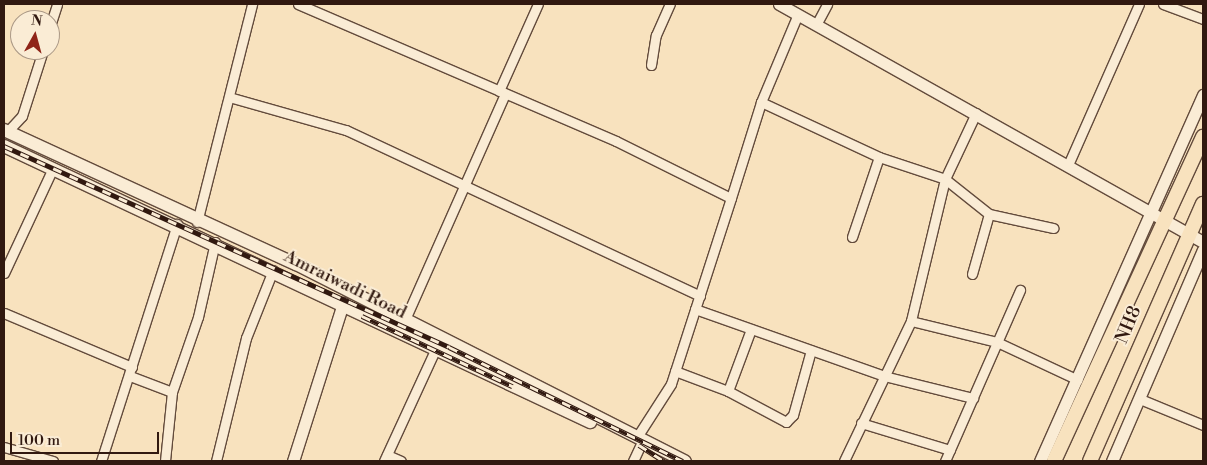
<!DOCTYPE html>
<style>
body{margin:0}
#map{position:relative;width:1207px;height:465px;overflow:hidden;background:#f8e2be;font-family:"Libre Bodoni",serif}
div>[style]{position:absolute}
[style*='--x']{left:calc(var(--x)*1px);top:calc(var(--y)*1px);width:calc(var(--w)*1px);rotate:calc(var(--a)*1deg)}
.roads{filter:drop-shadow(1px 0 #634b3c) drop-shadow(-1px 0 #634b3c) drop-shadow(0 1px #634b3c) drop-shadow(0 -1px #634b3c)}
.minor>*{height:9px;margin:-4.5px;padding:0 4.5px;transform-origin:4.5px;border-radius:4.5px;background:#faecd5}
.tertiary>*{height:11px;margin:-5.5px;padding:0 5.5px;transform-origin:5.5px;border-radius:5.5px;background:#faecd5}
.secondary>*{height:12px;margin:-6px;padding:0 6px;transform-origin:6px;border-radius:6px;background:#faecd5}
.primary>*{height:14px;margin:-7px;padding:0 7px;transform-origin:7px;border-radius:7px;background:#f8e2be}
.rail>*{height:5px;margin-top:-2.5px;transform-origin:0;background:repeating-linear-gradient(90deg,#faecd5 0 9px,#311910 0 18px);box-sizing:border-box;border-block:1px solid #311910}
span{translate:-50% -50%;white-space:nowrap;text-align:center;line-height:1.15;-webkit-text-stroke:4px #faecd5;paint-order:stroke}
.street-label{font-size:18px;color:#311910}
.frame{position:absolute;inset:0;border:5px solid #311910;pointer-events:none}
.north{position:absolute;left:10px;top:10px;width:50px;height:50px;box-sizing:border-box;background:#faecd5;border:1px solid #aa9886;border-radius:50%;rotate:7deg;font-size:14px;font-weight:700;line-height:20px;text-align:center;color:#311910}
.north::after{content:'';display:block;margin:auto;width:18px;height:22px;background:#8f2418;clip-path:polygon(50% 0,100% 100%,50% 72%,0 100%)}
.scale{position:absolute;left:10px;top:432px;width:149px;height:22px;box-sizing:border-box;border:2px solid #311910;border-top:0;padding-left:6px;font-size:15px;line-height:18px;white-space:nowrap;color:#311910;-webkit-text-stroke:4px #faecd5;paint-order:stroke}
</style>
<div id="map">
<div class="roads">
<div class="minor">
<div style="--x:298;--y:4;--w:346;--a:23.3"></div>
<div style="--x:616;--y:141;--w:128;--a:26.4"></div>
<div style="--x:731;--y:198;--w:195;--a:107.9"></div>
<div style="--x:671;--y:384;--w:63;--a:122.7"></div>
<div style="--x:1163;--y:4;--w:43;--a:20.6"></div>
<div style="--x:816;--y:25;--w:24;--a:-62"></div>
<div style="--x:50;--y:26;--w:23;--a:-72"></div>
<div style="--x:651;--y:65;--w:30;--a:-81"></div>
<div style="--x:656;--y:35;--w:34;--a:-66"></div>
<div style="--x:499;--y:91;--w:95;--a:-65.9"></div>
<div style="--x:229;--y:97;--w:122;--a:15.8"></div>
<div style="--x:346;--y:130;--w:391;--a:25.1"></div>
<div style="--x:761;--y:102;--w:130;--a:25"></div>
<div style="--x:879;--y:157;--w:70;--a:18.4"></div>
<div style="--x:945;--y:179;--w:146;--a:103.5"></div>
<div style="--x:911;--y:321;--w:155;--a:115.6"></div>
<div style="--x:976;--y:113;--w:73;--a:115.2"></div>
<div style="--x:945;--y:179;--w:56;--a:38.5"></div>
<div style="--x:7;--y:132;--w:22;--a:-47"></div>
<div style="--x:22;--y:116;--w:69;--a:-72.3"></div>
<div style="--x:1068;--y:165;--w:176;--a:-66.2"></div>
<div style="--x:731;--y:198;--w:101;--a:-72.6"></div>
<div style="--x:761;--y:102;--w:95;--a:-67.2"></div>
<div style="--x:197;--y:222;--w:225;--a:-75.8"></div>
<div style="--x:852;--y:237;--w:84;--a:-71.4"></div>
<div style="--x:4;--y:273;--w:116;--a:-65"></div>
<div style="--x:972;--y:274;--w:62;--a:-74.2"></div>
<div style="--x:989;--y:214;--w:66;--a:12.3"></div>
<div style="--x:695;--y:309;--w:201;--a:19.5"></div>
<div style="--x:884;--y:376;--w:92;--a:13.9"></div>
<div style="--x:4;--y:313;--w:139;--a:22.9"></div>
<div style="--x:911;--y:321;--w:89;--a:13.7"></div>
<div style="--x:997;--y:342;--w:89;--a:25.1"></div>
<div style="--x:403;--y:324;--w:252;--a:-66.1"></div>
<div style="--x:675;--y:371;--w:57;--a:20.7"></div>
<div style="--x:728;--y:391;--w:66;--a:28.1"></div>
<div style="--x:786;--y:422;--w:10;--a:-45"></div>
<div style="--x:793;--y:415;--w:67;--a:-74.5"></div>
<div style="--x:130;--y:376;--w:45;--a:20.9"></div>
<div style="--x:172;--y:392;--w:69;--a:95.8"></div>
<div style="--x:728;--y:391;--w:66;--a:-69.6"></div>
<div style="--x:172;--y:392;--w:79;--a:-70.9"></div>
<div style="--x:198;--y:317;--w:77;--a:-77.2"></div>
<div style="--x:1140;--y:399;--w:68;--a:22.4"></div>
<div style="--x:861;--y:423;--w:93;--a:16.9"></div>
<div style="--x:4;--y:447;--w:51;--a:15.9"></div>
<div style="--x:387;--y:455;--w:15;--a:23"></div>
<div style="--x:101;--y:461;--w:249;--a:-72.2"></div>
<div style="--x:216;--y:461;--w:127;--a:-76.3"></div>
<div style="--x:246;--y:338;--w:73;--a:-68.3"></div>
<div style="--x:384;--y:461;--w:124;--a:-65.3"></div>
<div style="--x:633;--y:461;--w:17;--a:-65"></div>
<div style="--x:945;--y:461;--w:187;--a:-66.3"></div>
</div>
<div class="tertiary">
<div style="--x:779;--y:4;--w:486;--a:29.3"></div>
<div style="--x:293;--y:461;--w:166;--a:-72.4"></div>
<div style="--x:1040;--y:461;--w:401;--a:-66"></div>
<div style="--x:1112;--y:461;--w:230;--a:-66.7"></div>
</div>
<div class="secondary">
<div style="--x:4;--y:130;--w:321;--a:24.7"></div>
<div style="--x:296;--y:264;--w:436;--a:26.9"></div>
<div style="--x:4;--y:146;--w:648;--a:25.22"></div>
</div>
<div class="primary">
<div style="--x:1054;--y:461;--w:357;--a:-65.3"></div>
<div style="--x:1090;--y:461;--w:281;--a:-66.3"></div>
</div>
</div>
<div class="rail">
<div style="--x:4;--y:146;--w:488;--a:24.3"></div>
<div style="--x:449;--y:347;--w:260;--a:26"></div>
<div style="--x:362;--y:316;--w:166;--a:25"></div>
<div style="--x:639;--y:445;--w:30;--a:33"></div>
</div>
<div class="street-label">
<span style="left:345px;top:285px;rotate:26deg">Amraiwadi Road</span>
<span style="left:1129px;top:325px;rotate:-67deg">NH8</span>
</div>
<div class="frame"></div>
<div class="north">N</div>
<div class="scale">100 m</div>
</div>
